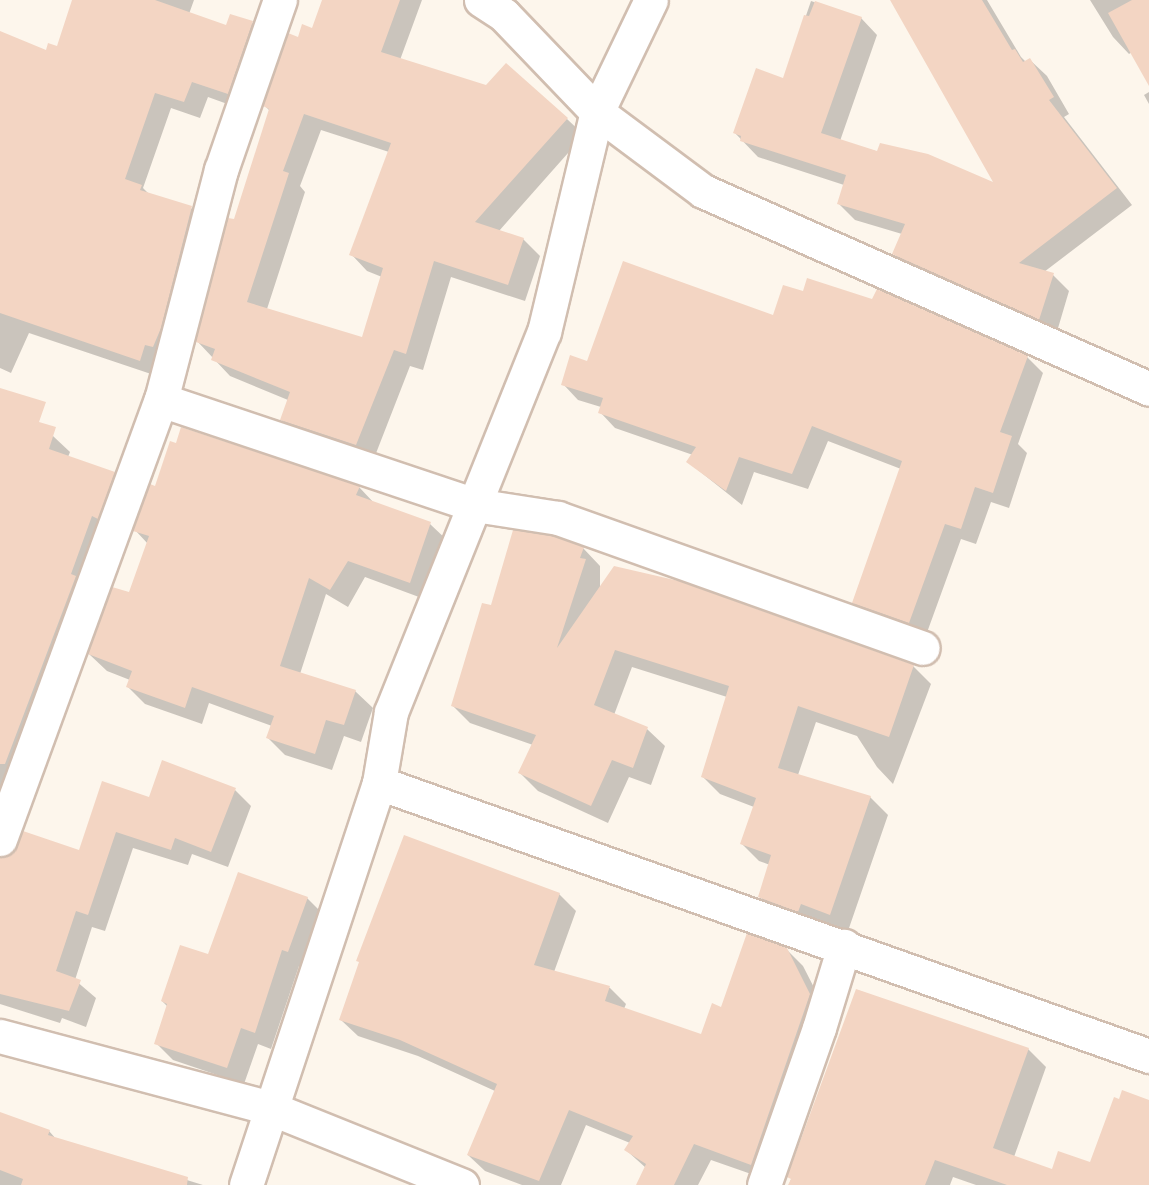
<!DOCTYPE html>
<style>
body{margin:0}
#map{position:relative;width:1149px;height:1185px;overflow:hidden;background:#fdf6ec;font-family:Inter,sans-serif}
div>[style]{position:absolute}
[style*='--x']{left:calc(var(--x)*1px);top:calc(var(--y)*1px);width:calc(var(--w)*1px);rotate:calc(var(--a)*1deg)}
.shadow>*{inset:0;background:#0003}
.building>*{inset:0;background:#f3d5c3}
.roads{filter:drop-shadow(2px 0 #d1beb0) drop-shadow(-2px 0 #d1beb0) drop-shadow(0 2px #d1beb0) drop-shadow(0 -2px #d1beb0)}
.minor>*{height:33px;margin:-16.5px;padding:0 16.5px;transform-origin:16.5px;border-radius:16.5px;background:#fff}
span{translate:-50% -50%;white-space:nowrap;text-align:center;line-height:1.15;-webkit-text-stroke:5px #fffaf3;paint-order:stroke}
</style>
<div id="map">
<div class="shadow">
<div style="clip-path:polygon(73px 0,194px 0,189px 14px,227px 27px,252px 23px,268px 39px,244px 110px,208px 97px,200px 118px,171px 108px,143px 188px,150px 195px,191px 208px,208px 224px,157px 376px,29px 333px,11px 373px,0 368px,0 33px,47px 51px,58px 48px)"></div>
<div style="clip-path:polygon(evenodd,323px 0,422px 0,400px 60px,567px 119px,584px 135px,499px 231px,523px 239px,540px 256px,525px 301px,451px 277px,423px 370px,410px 366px,373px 461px,298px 436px,282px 420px,288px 400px,230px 376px,197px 341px,270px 111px,265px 106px,298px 39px,313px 29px,323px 0,321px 130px,389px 152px,351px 254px,367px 271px,382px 277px,363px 339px,267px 309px,305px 192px,300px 186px,321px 130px)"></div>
<div style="clip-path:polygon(891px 0,987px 0,1021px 57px,1026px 62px,1030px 60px,1047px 76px,1069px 114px,1064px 117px,1132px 205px,1044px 272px,1053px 275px,1069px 291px,1056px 335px,910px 270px,894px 254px,902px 234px,855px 220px,839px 204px,844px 185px,758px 157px,735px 133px,784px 80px,811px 1px,861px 18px,877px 35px,840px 141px,996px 185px)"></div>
<div style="clip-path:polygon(1090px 0,1149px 0,1149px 83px,1132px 52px,1129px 54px,1113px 37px)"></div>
<div style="clip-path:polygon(1149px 92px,1149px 104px,1144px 95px)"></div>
<div style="clip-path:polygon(774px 316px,1027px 357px,1043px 373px,1018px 444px,1027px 453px,1009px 508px,991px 502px,976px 544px,961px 539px,925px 638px,869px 618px,853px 602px,901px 469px,828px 441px,808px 489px,754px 472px,742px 505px,688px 462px,693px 455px,615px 428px,600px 412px,601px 407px,578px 400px,563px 384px,588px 362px)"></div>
<div style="clip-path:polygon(0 417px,53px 436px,70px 452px,68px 457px,114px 473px,130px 490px,0 799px)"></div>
<div style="clip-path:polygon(359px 487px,375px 504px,430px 524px,448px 541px,427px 600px,365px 577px,348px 607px,326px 594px,300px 674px,355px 691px,373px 708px,361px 742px,344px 736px,332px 770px,285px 755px,268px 738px,272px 726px,209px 703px,202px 724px,145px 704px,128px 687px,130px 680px,107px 671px,89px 654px,130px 594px,148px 544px,135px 530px)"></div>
<div style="clip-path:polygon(583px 548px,600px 566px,600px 588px,913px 666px,931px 684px,893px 784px,877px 767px,857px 736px,816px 722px,798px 775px,870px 797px,888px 815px,848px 931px,818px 921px,816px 928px,777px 915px,760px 897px,770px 865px,759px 861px,741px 843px,754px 807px,720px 794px,703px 777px,727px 697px,632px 667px,614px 715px,647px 729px,665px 746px,651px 785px,629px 777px,608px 823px,538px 791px,520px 773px,533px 745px,470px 723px,453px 706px,492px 607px)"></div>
<div style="clip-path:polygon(235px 790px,251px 806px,228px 867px,192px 854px,188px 865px,133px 848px,105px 931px,92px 927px,75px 980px,96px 998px,86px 1027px,62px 1018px,60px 1023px,0 1004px,0 921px,79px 852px,150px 799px)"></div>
<div style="clip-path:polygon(559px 894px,576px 911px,554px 972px,610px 988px,626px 1004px,624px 1009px,702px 1036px,722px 1009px,786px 949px,803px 966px,826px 1011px,768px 1180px,711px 1160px,698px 1185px,639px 1185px,646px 1168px,626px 1150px,630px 1143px,586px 1125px,561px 1185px,522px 1185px,485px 1171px,468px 1155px,495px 1091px,418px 1056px,358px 1036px,341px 1020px)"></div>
<div style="clip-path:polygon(307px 898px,324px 915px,305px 968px,299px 966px,271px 1049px,258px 1044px,244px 1084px,173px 1060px,156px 1043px,168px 1007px,162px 1001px,209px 956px)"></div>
<div style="clip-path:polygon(857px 990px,1028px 1049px,1046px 1067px,1014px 1157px,1053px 1171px,1091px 1164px,1120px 1101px,1149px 1102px,1149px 1185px,976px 1185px,953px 1177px,950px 1185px,789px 1185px)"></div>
<div style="clip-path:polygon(0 1114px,49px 1131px,57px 1140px,203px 1185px,0 1185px)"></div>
</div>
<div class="building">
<div style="clip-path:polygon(72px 0,155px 0,226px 25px,230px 14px,253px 21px,228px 94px,192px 82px,184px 102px,155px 93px,125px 179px,142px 185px,140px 190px,192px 206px,161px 328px,153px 347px,145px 345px,140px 361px,0 313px,0 31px,46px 50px,48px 43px,57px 46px)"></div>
<div style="clip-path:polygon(evenodd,322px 0,400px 0,381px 52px,486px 85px,506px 63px,568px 118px,475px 222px,524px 238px,508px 285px,434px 261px,406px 354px,394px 350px,356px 445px,280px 420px,290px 392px,211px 360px,215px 349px,196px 342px,228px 218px,234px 219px,269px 109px,263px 106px,288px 33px,298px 37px,302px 24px,312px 28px,322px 0,304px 114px,391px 143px,349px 255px,383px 268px,362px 337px,247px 302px,289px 173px,283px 171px,304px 114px)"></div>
<div style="clip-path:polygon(890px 0,982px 0,1012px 50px,1015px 49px,1023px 62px,1030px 58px,1054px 97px,1049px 100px,1117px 188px,1019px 263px,1054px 273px,1039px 320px,892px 254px,905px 224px,837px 204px,846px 175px,740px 141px,741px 136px,733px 133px,756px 68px,783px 78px,804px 15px,809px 16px,815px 1px,862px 17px,821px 133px,877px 151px,880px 143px,928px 154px,993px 182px)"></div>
<div style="clip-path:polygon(1132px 0,1149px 0,1149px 86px,1108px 13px)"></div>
<div style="clip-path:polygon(623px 261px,773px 315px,783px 285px,803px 291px,807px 278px,872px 299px,877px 289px,1028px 356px,1000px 432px,1012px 436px,993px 493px,975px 487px,961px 529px,945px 524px,909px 623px,852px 603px,902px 461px,812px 426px,792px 474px,739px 457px,726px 491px,686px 462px,696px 447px,598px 413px,603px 398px,561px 385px,570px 355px,587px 361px)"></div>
<div style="clip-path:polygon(0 388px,46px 402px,39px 422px,56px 427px,49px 449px,115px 472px,98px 519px,92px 516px,71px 574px,76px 576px,5px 764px,0 764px)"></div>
<div style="clip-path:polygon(181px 427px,360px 486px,356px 495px,431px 522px,410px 583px,348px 561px,330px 590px,309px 578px,280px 666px,356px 690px,344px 725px,326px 720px,315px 754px,266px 738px,274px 716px,192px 687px,185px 708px,126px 687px,132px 671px,88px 654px,112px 587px,129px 592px,149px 536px,133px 531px,150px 484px,155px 486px,170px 441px,176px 443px)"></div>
<div style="clip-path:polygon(513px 530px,553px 536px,584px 547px,580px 558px,586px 559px,557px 648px,614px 566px,679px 581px,914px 665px,889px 737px,798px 706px,778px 768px,871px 796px,830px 915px,801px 904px,798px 912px,758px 897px,771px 855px,740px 844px,756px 798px,701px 777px,729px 686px,615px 650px,594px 705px,648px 727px,633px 768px,612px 760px,591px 806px,518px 773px,536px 735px,451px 706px,482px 603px,491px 605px)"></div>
<div style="clip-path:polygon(162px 760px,236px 788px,211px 852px,175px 838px,171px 850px,116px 832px,88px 915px,76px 911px,56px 971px,81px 980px,69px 1011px,0 994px,0 857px,12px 853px,23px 831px,79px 850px,102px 781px,149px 797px)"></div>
<div style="clip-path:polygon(404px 835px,560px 893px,534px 965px,610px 986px,605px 1001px,701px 1034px,712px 1003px,721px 1007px,747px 933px,787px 948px,810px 994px,751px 1165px,694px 1144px,674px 1185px,636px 1185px,646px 1164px,624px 1150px,633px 1136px,569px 1110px,539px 1181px,467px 1155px,497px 1084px,400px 1040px,339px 1020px,359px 962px,356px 961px)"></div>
<div style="clip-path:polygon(238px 872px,308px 897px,288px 952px,282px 950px,255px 1033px,241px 1028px,227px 1068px,154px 1044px,167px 1004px,161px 1001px,180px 945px,208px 954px)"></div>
<div style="clip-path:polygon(856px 989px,1029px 1048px,993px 1148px,1052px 1169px,1058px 1151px,1090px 1162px,1114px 1097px,1119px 1099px,1122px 1090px,1149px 1100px,1149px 1185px,1007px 1185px,935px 1160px,925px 1185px,788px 1185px,791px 1179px,787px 1177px)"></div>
<div style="clip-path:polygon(0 1112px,50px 1130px,48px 1135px,188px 1177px,187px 1185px,21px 1185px,23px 1179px,0 1170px)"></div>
</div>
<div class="roads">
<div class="minor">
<div style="--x:481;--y:0;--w:27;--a:33"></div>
<div style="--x:504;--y:15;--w:134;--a:46.2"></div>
<div style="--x:597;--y:112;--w:132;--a:36.7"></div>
<div style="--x:703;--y:191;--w:488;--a:23.9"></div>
<div style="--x:161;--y:400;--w:331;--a:18.5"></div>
<div style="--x:475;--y:505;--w:84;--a:8.9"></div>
<div style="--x:558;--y:518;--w:387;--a:19.6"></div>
<div style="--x:379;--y:783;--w:817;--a:19.52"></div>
<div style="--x:0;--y:839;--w:468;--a:-69.9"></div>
<div style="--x:161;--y:400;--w:238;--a:-75.4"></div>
<div style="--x:221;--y:170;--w:180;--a:-70.9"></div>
<div style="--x:0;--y:1036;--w:279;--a:14.9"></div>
<div style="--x:270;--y:1108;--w:207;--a:21.9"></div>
<div style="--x:246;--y:1185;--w:423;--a:-71.7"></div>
<div style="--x:379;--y:783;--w:72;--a:-80.4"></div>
<div style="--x:391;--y:712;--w:410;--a:-68.1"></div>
<div style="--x:544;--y:332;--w:226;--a:-76.5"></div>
<div style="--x:597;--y:112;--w:124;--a:-64.3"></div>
<div style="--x:764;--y:1185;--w:166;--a:-70.7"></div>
<div style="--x:819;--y:1028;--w:86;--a:-73"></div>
</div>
</div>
</div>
